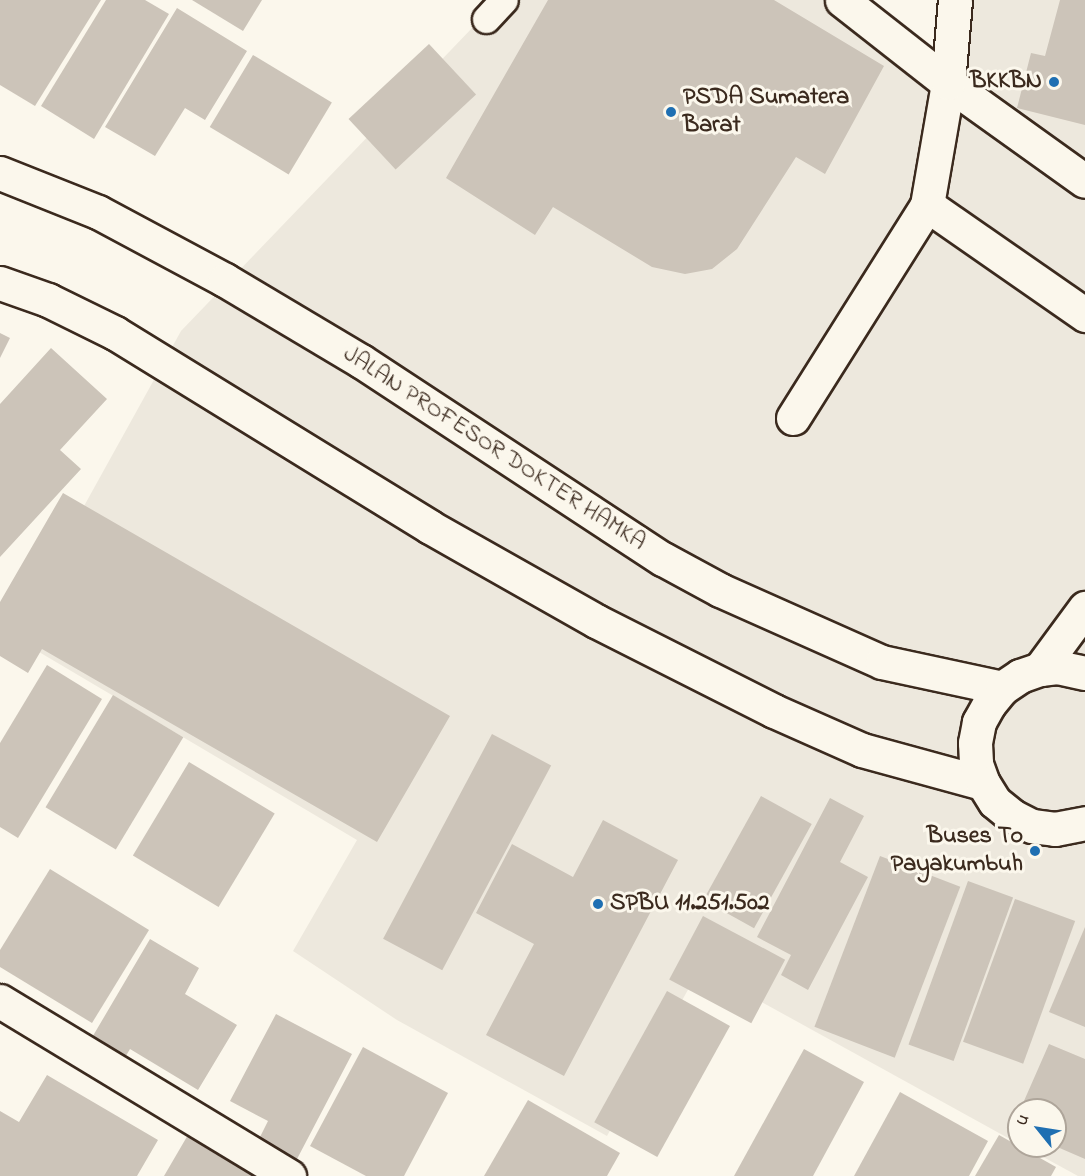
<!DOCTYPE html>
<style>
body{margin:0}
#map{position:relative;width:1085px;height:1176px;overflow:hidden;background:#fbf7ec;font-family:"Indie Flower",sans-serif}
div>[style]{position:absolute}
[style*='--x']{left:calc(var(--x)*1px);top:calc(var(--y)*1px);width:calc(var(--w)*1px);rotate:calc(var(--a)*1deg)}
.built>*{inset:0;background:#ede8dd}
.building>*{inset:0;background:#ccc4b9;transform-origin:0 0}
.roads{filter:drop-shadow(2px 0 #3b2a1e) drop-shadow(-2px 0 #3b2a1e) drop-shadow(0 2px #3b2a1e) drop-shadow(0 -2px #3b2a1e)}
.service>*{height:27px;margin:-13.5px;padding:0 13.5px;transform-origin:13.5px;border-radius:13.5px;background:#fbf7ec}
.minor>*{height:33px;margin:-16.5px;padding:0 16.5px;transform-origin:16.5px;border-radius:16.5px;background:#fbf7ec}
.primary>*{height:33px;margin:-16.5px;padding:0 16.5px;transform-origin:16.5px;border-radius:16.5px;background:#fbf7ec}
.dots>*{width:16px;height:16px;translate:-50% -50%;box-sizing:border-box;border:3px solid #fbf7ec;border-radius:50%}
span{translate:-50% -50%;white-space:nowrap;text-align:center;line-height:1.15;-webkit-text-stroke:6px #fbf7ec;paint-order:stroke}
.poi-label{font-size:24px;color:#3b2a1e;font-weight:700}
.right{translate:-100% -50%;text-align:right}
.left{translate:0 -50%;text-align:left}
.street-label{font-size:24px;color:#3b2a1e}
.north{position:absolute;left:1007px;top:1098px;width:60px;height:60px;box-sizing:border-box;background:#fbf7ec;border:2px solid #aea59a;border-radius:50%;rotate:300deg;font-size:16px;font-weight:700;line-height:24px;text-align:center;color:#3b2a1e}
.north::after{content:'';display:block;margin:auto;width:21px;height:27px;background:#1f6fb2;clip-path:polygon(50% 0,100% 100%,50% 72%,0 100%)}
</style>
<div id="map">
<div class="built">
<div style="clip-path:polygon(499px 0,843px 0,967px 93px,969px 0,1085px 0,1085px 1176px,1078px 1176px,1023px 1146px,1055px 1146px,1055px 1110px,1019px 1110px,1019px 1144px,700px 968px,607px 1136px,397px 1020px,293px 951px,357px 840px,12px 636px,181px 331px)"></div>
</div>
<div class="building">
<div style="clip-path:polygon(0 0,101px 0,35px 106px,0 85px)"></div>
<div style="clip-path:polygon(106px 0,145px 0,169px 14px,94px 139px,41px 106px)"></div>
<div style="clip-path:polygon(192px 0,262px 0,243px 31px)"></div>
<div style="clip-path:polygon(548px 0,774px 0,884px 66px,825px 174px,796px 157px,737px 249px,712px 269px,685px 274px,652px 267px,553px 207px,535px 235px,446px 178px)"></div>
<div style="clip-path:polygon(1060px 0,1085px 0,1085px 125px,1017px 108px,1031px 53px,1045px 56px)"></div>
<div style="clip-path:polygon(177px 8px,247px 51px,205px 120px,185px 108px,155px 156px,105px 127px)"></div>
<div style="left:429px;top:44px;width:69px;height:110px;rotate:47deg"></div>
<div style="left:253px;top:55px;width:92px;height:84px;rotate:31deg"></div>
<div style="clip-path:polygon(0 333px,10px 338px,0 358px)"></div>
<div style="clip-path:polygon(51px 348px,107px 399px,60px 450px,81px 469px,0 557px,0 404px)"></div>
<div style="clip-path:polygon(63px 493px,450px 716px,377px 842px,42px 649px,28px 673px,0 656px,0 602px)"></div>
<div style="clip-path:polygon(47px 665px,102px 699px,18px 838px,0 827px,0 743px)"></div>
<div style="left:113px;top:695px;width:82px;height:131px;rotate:31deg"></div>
<div style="left:492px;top:734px;width:67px;height:232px;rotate:28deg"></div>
<div style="left:189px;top:762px;width:100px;height:109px;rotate:31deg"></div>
<div style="left:761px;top:796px;width:58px;height:119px;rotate:29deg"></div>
<div style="clip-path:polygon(830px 798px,864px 816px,840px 862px,868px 877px,808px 990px,781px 975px,791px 955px,757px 937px)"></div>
<div style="clip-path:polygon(603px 820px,678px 860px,564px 1076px,486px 1035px,534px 944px,476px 913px,512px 844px,573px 877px)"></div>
<div style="left:880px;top:856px;width:86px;height:183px;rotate:21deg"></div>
<div style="clip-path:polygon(50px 869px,149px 930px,92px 1023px,0 967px,0 950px)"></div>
<div style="left:968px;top:881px;width:48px;height:174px;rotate:20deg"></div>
<div style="left:1015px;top:899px;width:64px;height:152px;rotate:20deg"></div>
<div style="left:703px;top:916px;width:93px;height:72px;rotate:28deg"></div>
<div style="clip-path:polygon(1085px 927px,1085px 1027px,1049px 1012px)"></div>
<div style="clip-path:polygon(150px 939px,199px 968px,185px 994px,237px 1025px,198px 1090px,130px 1049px,120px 1066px,87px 1046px)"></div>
<div style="left:667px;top:991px;width:72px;height:150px;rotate:29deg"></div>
<div style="clip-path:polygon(276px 1014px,352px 1054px,297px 1159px,259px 1139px,268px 1121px,230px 1101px)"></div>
<div style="clip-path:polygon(1049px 1044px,1085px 1059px,1085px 1159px,1055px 1146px,1055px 1110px,1020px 1110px)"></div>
<div style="clip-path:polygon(363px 1047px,448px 1093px,404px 1176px,366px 1176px,310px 1146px)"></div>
<div style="clip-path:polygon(804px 1049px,864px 1082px,813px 1176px,734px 1176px)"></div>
<div style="clip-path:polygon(47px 1075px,158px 1140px,137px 1176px,0 1176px,0 1111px,19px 1122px)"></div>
<div style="clip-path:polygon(900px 1092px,988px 1141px,969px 1176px,854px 1176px)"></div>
<div style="clip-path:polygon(528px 1100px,620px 1153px,607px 1176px,484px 1176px)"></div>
<div style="clip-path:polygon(1019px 1112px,1019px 1131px,1012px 1128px)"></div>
<div style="clip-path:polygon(192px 1128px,274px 1176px,164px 1176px)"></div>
<div style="clip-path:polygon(999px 1135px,1056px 1167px,1051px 1176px,975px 1176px)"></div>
</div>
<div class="roads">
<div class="service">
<div style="--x:486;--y:19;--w:26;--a:-47"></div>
</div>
<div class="minor">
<div style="--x:842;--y:0;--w:135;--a:38.1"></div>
<div style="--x:948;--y:83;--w:168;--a:35.6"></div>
<div style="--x:927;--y:205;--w:124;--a:-80.2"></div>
<div style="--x:948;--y:83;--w:83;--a:-85.2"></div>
<div style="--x:793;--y:418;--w:252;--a:-57.8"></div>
<div style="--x:927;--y:205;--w:193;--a:34.8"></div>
<div style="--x:0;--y:1001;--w:338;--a:31.2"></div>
</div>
<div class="primary">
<div style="--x:0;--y:173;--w:105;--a:21.7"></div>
<div style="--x:98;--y:212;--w:144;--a:28.2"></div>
<div style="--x:225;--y:280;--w:158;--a:30.8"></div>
<div style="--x:361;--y:361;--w:361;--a:33.3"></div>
<div style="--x:663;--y:559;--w:65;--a:28.5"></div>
<div style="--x:720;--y:590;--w:177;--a:24"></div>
<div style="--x:882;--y:662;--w:123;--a:12.2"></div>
<div style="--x:0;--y:283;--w:51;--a:19.5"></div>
<div style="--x:48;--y:300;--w:75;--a:26.2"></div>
<div style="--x:115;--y:333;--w:370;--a:31.6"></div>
<div style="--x:430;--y:527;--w:191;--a:29.5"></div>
<div style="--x:596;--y:621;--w:199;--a:26.8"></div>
<div style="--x:774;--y:711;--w:96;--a:23.9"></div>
<div style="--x:862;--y:750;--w:125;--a:15.3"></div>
<div style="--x:1040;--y:669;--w:76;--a:-53.6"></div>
<div style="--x:1085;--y:673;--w:29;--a:-168"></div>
<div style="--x:1057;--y:667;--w:17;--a:173"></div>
<div style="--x:1040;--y:669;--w:21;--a:161"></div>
<div style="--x:1020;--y:676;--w:22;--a:146"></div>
<div style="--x:1002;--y:688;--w:21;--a:129"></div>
<div style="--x:989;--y:704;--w:21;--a:119"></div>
<div style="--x:979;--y:722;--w:21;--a:101"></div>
<div style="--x:975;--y:743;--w:21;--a:87"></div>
<div style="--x:976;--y:764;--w:20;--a:70"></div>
<div style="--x:983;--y:783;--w:22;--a:58"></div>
<div style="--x:995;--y:802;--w:22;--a:39"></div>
<div style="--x:1012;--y:816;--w:22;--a:27"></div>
<div style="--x:1032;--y:826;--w:23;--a:7"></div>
<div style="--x:1055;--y:829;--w:31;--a:-11"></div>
</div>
</div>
<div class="dots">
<div style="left:1054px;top:82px;background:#1f6fb2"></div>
<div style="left:671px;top:112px;background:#1f6fb2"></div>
<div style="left:1035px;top:851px;background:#1f6fb2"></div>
<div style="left:598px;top:904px;background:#1f6fb2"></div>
</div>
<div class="poi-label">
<span class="right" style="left:1042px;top:82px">BKKBN</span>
<span class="left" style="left:683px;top:112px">PSDA Sumatera<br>Barat</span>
<span class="right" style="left:1023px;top:851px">Buses To<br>Payakumbuh</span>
<span class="left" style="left:610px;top:904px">SPBU 11.251.502</span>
</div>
<div class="street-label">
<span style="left:494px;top:449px;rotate:33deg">JALAN PROFESOR DOKTER HAMKA</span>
</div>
<div class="north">U</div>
</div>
